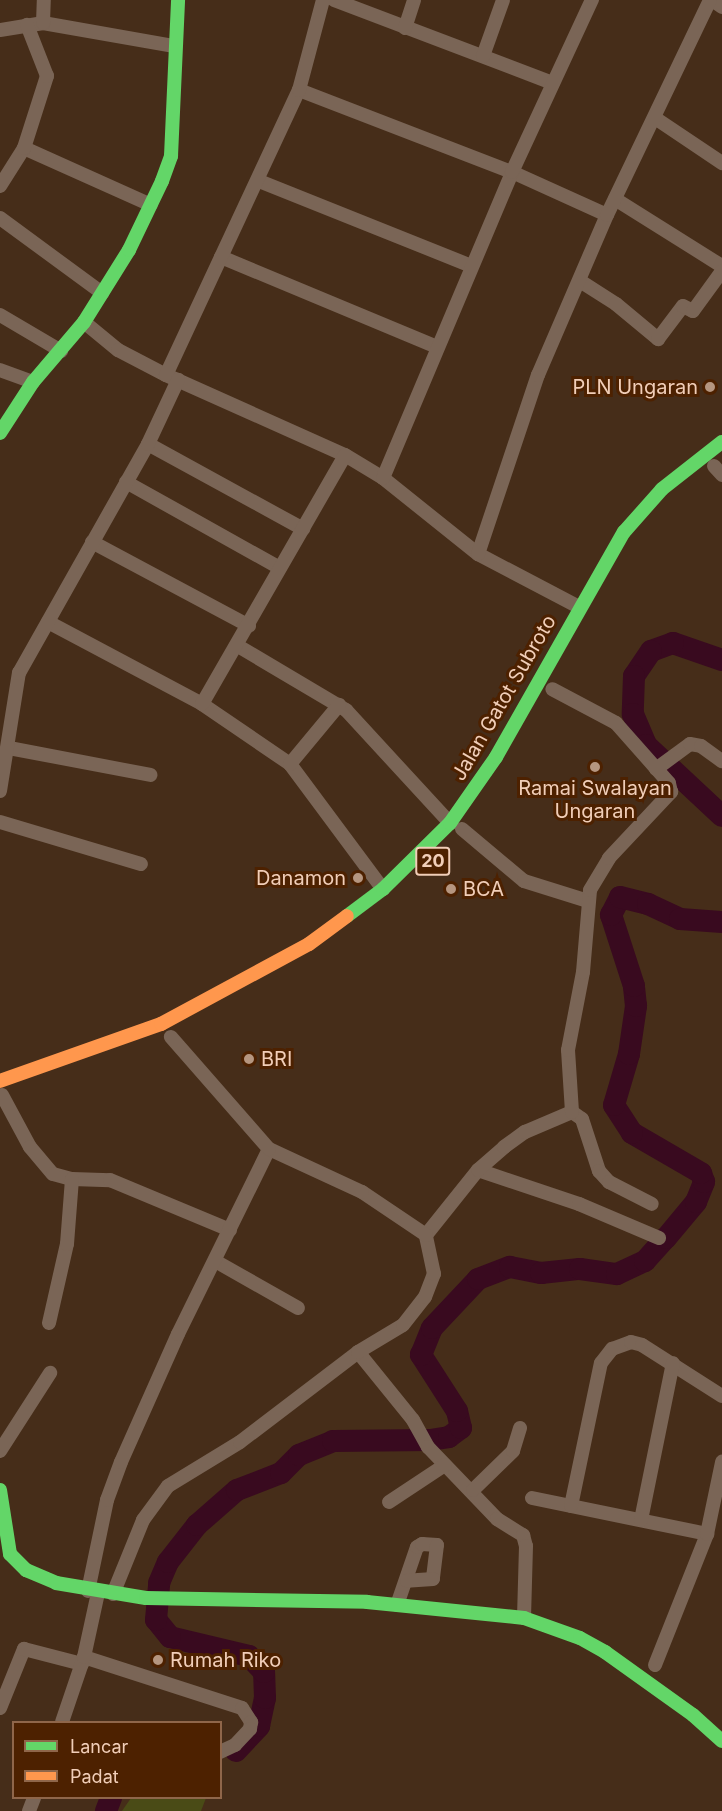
<!DOCTYPE html>
<style>
body{margin:0}
#map{position:relative;width:722px;height:1811px;overflow:hidden;background:#462d19;font-family:Inter,sans-serif}
div>[style]{position:absolute}
[style*='--x']{left:calc(var(--x)*1px);top:calc(var(--y)*1px);width:calc(var(--w)*1px);rotate:calc(var(--a)*1deg)}
.green>*{inset:0;background:#4a4b16}
.river>*{height:22px;margin:-11px;padding:0 11px;transform-origin:11px;border-radius:11px;background:#390a1f}
.street>*{height:14px;margin:-7px;padding:0 7px;transform-origin:7px;border-radius:7px;background:#7a6556}
.fast>*{height:14px;margin:-7px;padding:0 7px;transform-origin:7px;border-radius:7px;background:#63d668}
.slow>*{height:14px;margin:-7px;padding:0 7px;transform-origin:7px;border-radius:7px;background:#ff974d}
.dots>*{width:16px;height:16px;translate:-50% -50%;box-sizing:border-box;border:3px solid #4d2100;border-radius:50%}
span{translate:-50% -50%;white-space:nowrap;text-align:center;line-height:1.15;-webkit-text-stroke:6px #4d2100;paint-order:stroke}
.shield-label span{padding:2px 4px;background:#4d2100;border:2px solid;border-radius:4px;-webkit-text-stroke-width:0}
.shield-label{font-size:18px;color:#f1ceb8;font-weight:700}
.poi-label{font-size:20px;color:#f1ceb8}
.right{translate:-100% -50%;text-align:right}
.left{translate:0 -50%;text-align:left}
.street-label{font-size:20px;color:#f1ceb8}
.legend{position:absolute;left:12px;top:1721px;width:210px;height:78px;box-sizing:border-box;background:#4d2100;border:2px solid #8f664a;margin:0;padding:8px 10px;list-style:none;font-size:18px;color:#f1ceb8}
.legend li{display:flex;align-items:center;gap:12px;height:30px}
.legend b{width:30px;border:2px solid #8f664a}
</style>
<div id="map">
<div class="green">
<div style="clip-path:polygon(131px 1798px,206px 1798px,201px 1811px,122px 1811px)"></div>
</div>
<div class="river">
<div style="--x:722;--y:660;--w:52;--a:-160.9"></div>
<div style="--x:673;--y:643;--w:23;--a:160"></div>
<div style="--x:651;--y:651;--w:30;--a:124"></div>
<div style="--x:634;--y:676;--w:38;--a:92"></div>
<div style="--x:633;--y:714;--w:34;--a:67"></div>
<div style="--x:646;--y:745;--w:104;--a:43.1"></div>
<div style="--x:236;--y:1751;--w:34;--a:-47"></div>
<div style="--x:259;--y:1726;--w:29;--a:-78"></div>
<div style="--x:265;--y:1698;--w:26;--a:-92"></div>
<div style="--x:264;--y:1672;--w:22;--a:-133"></div>
<div style="--x:249;--y:1656;--w:81;--a:-166.5"></div>
<div style="--x:170;--y:1637;--w:22;--a:-129"></div>
<div style="--x:156;--y:1620;--w:37;--a:-85"></div>
<div style="--x:159;--y:1583;--w:23;--a:-67"></div>
<div style="--x:168;--y:1562;--w:47;--a:-51.9"></div>
<div style="--x:197;--y:1525;--w:53;--a:-41.2"></div>
<div style="--x:237;--y:1490;--w:47;--a:-21.1"></div>
<div style="--x:281;--y:1473;--w:25;--a:-45"></div>
<div style="--x:299;--y:1455;--w:37;--a:-22"></div>
<div style="--x:333;--y:1441;--w:97;--a:-0.6"></div>
<div style="--x:430;--y:1440;--w:19;--a:-9"></div>
<div style="--x:449;--y:1437;--w:15;--a:-37"></div>
<div style="--x:461;--y:1428;--w:17;--a:-103"></div>
<div style="--x:457;--y:1411;--w:67;--a:-122.7"></div>
<div style="--x:421;--y:1355;--w:29;--a:-68"></div>
<div style="--x:432;--y:1328;--w:67;--a:-46.8"></div>
<div style="--x:478;--y:1279;--w:34;--a:-21"></div>
<div style="--x:510;--y:1267;--w:32;--a:11"></div>
<div style="--x:541;--y:1273;--w:39;--a:-6"></div>
<div style="--x:580;--y:1269;--w:37;--a:8"></div>
<div style="--x:617;--y:1274;--w:31;--a:-25"></div>
<div style="--x:645;--y:1261;--w:31;--a:-48"></div>
<div style="--x:666;--y:1238;--w:47;--a:-50.2"></div>
<div style="--x:696;--y:1202;--w:22;--a:-68"></div>
<div style="--x:704;--y:1182;--w:9;--a:-108"></div>
<div style="--x:701;--y:1173;--w:80;--a:-149.9"></div>
<div style="--x:632;--y:1133;--w:33;--a:-123"></div>
<div style="--x:614;--y:1105;--w:53;--a:-73.6"></div>
<div style="--x:629;--y:1054;--w:49;--a:-81.7"></div>
<div style="--x:636;--y:1006;--w:20;--a:-96"></div>
<div style="--x:634;--y:986;--w:75;--a:-107.9"></div>
<div style="--x:611;--y:915;--w:20;--a:-63"></div>
<div style="--x:620;--y:897;--w:29;--a:14"></div>
<div style="--x:648;--y:904;--w:35;--a:25"></div>
<div style="--x:680;--y:919;--w:42;--a:4.1"></div>
<div style="--x:106;--y:1811;--w:14;--a:-69"></div>
</div>
<div class="street">
<div style="--x:334;--y:0;--w:234;--a:20.8"></div>
<div style="--x:712;--y:0;--w:12;--a:35"></div>
<div style="--x:43;--y:23;--w:132;--a:10"></div>
<div style="--x:405;--y:28;--w:29;--a:-72"></div>
<div style="--x:0;--y:30;--w:44;--a:-9.2"></div>
<div style="--x:43;--y:23;--w:23;--a:-88"></div>
<div style="--x:483;--y:56;--w:59;--a:-70.3"></div>
<div style="--x:299;--y:90;--w:228;--a:21.1"></div>
<div style="--x:512;--y:172;--w:104;--a:24.4"></div>
<div style="--x:655;--y:118;--w:81;--a:33.9"></div>
<div style="--x:24;--y:148;--w:139;--a:24.2"></div>
<div style="--x:259;--y:181;--w:228;--a:21.8"></div>
<div style="--x:0;--y:186;--w:45;--a:-57.7"></div>
<div style="--x:24;--y:148;--w:76;--a:-72.3"></div>
<div style="--x:47;--y:76;--w:55;--a:-111.4"></div>
<div style="--x:615;--y:199;--w:126;--a:32.1"></div>
<div style="--x:0;--y:218;--w:127;--a:36.3"></div>
<div style="--x:221;--y:257;--w:234;--a:22.6"></div>
<div style="--x:580;--y:281;--w:43;--a:32.6"></div>
<div style="--x:616;--y:304;--w:55;--a:39.8"></div>
<div style="--x:658;--y:339;--w:41;--a:-52.9"></div>
<div style="--x:683;--y:306;--w:11;--a:27"></div>
<div style="--x:693;--y:311;--w:49;--a:-54.1"></div>
<div style="--x:0;--y:315;--w:71;--a:30.5"></div>
<div style="--x:84;--y:322;--w:44;--a:39.5"></div>
<div style="--x:118;--y:350;--w:54;--a:27.5"></div>
<div style="--x:166;--y:375;--w:196;--a:24.1"></div>
<div style="--x:345;--y:455;--w:44;--a:31.2"></div>
<div style="--x:383;--y:478;--w:122;--a:38.7"></div>
<div style="--x:478;--y:554;--w:114;--a:27.7"></div>
<div style="--x:0;--y:370;--w:35;--a:20"></div>
<div style="--x:166;--y:375;--w:315;--a:-65"></div>
<div style="--x:299;--y:90;--w:93;--a:-75.1"></div>
<div style="--x:148;--y:444;--w:177;--a:28.7"></div>
<div style="--x:714;--y:466;--w:12;--a:48"></div>
<div style="--x:383;--y:478;--w:332;--a:-67.1"></div>
<div style="--x:512;--y:172;--w:190;--a:-65.1"></div>
<div style="--x:126;--y:482;--w:176;--a:29.2"></div>
<div style="--x:92;--y:542;--w:178;--a:28.1"></div>
<div style="--x:478;--y:554;--w:189;--a:-71.5"></div>
<div style="--x:538;--y:375;--w:174;--a:-66.7"></div>
<div style="--x:607;--y:215;--w:238;--a:-64.4"></div>
<div style="--x:48;--y:622;--w:174;--a:28"></div>
<div style="--x:202;--y:704;--w:107;--a:34.3"></div>
<div style="--x:290;--y:764;--w:156;--a:53.4"></div>
<div style="--x:238;--y:646;--w:126;--a:30.7"></div>
<div style="--x:346;--y:710;--w:154;--a:47.4"></div>
<div style="--x:202;--y:704;--w:287;--a:-60.1"></div>
<div style="--x:9;--y:748;--w:144;--a:10.8"></div>
<div style="--x:290;--y:764;--w:77;--a:-50.3"></div>
<div style="--x:656;--y:769;--w:42;--a:-36.3"></div>
<div style="--x:690;--y:744;--w:11;--a:10"></div>
<div style="--x:701;--y:746;--w:26;--a:36"></div>
<div style="--x:0;--y:791;--w:120;--a:-80.9"></div>
<div style="--x:19;--y:673;--w:263;--a:-60.6"></div>
<div style="--x:148;--y:444;--w:71;--a:-64.9"></div>
<div style="--x:0;--y:822;--w:147;--a:16.6"></div>
<div style="--x:462;--y:829;--w:81;--a:40"></div>
<div style="--x:524;--y:881;--w:67;--a:17.4"></div>
<div style="--x:2;--y:1095;--w:59;--a:61.7"></div>
<div style="--x:30;--y:1147;--w:35;--a:50"></div>
<div style="--x:53;--y:1174;--w:20;--a:15"></div>
<div style="--x:72;--y:1179;--w:38;--a:2"></div>
<div style="--x:110;--y:1180;--w:130;--a:22.6"></div>
<div style="--x:572;--y:1112;--w:12;--a:35"></div>
<div style="--x:582;--y:1119;--w:55;--a:71.9"></div>
<div style="--x:599;--y:1171;--w:15;--a:48"></div>
<div style="--x:609;--y:1182;--w:48;--a:27.1"></div>
<div style="--x:478;--y:1170;--w:107;--a:18.6"></div>
<div style="--x:579;--y:1204;--w:87;--a:23"></div>
<div style="--x:426;--y:1235;--w:83;--a:-51.3"></div>
<div style="--x:478;--y:1170;--w:35;--a:-41"></div>
<div style="--x:504;--y:1147;--w:26;--a:-36"></div>
<div style="--x:525;--y:1132;--w:51;--a:-23.1"></div>
<div style="--x:572;--y:1112;--w:62;--a:-93.7"></div>
<div style="--x:568;--y:1050;--w:79;--a:-79.1"></div>
<div style="--x:583;--y:972;--w:82;--a:-85.1"></div>
<div style="--x:590;--y:890;--w:37;--a:-59"></div>
<div style="--x:609;--y:858;--w:91;--a:-46.8"></div>
<div style="--x:671;--y:792;--w:9;--a:-103"></div>
<div style="--x:669;--y:783;--w:80;--a:-131.5"></div>
<div style="--x:616;--y:723;--w:72;--a:-152"></div>
<div style="--x:217;--y:1262;--w:93;--a:29.6"></div>
<div style="--x:49;--y:1323;--w:81;--a:-77.2"></div>
<div style="--x:67;--y:1244;--w:65;--a:-85.6"></div>
<div style="--x:358;--y:1352;--w:87;--a:51"></div>
<div style="--x:413;--y:1420;--w:31;--a:61"></div>
<div style="--x:428;--y:1447;--w:100;--a:46.2"></div>
<div style="--x:497;--y:1519;--w:31;--a:32"></div>
<div style="--x:523;--y:1535;--w:11;--a:75"></div>
<div style="--x:526;--y:1546;--w:72;--a:91.6"></div>
<div style="--x:0;--y:1451;--w:93;--a:-57.3"></div>
<div style="--x:473;--y:1490;--w:56;--a:-44.3"></div>
<div style="--x:513;--y:1451;--w:24;--a:-73"></div>
<div style="--x:532;--y:1498;--w:179;--a:11.6"></div>
<div style="--x:389;--y:1502;--w:67;--a:-33.5"></div>
<div style="--x:571;--y:1506;--w:146;--a:-78.2"></div>
<div style="--x:601;--y:1363;--w:18;--a:-52"></div>
<div style="--x:612;--y:1349;--w:20;--a:-20"></div>
<div style="--x:631;--y:1342;--w:11;--a:15"></div>
<div style="--x:642;--y:1345;--w:95;--a:32.5"></div>
<div style="--x:641;--y:1520;--w:160;--a:-78.5"></div>
<div style="--x:88;--y:1591;--w:93;--a:-78.2"></div>
<div style="--x:107;--y:1500;--w:40;--a:-69.8"></div>
<div style="--x:121;--y:1462;--w:140;--a:-66"></div>
<div style="--x:178;--y:1334;--w:206;--a:-63.8"></div>
<div style="--x:113;--y:1594;--w:80;--a:-67.9"></div>
<div style="--x:143;--y:1520;--w:42;--a:-53.7"></div>
<div style="--x:168;--y:1486;--w:84;--a:-31.4"></div>
<div style="--x:240;--y:1442;--w:148;--a:-37.3"></div>
<div style="--x:358;--y:1352;--w:52;--a:-31"></div>
<div style="--x:403;--y:1325;--w:36;--a:-52"></div>
<div style="--x:425;--y:1297;--w:25;--a:-69"></div>
<div style="--x:434;--y:1274;--w:40;--a:-102"></div>
<div style="--x:426;--y:1235;--w:77;--a:-146.1"></div>
<div style="--x:362;--y:1192;--w:102;--a:-155.2"></div>
<div style="--x:269;--y:1149;--w:149;--a:-131.2"></div>
<div style="--x:397;--y:1605;--w:61;--a:-71"></div>
<div style="--x:417;--y:1547;--w:6;--a:-31"></div>
<div style="--x:422;--y:1544;--w:15;--a:4"></div>
<div style="--x:437;--y:1545;--w:34;--a:97"></div>
<div style="--x:433;--y:1579;--w:26;--a:176"></div>
<div style="--x:84;--y:1657;--w:166;--a:17.9"></div>
<div style="--x:242;--y:1708;--w:17;--a:57"></div>
<div style="--x:251;--y:1722;--w:7;--a:98"></div>
<div style="--x:250;--y:1729;--w:22;--a:133"></div>
<div style="--x:235;--y:1745;--w:17;--a:155"></div>
<div style="--x:655;--y:1665;--w:141;--a:-68.3"></div>
<div style="--x:707;--y:1534;--w:74;--a:-78.2"></div>
<div style="--x:0;--y:1708;--w:64;--a:-67.9"></div>
<div style="--x:24;--y:1649;--w:60;--a:14.5"></div>
<div style="--x:62;--y:1722;--w:69;--a:-71.3"></div>
<div style="--x:84;--y:1657;--w:66;--a:-77.7"></div>
<div style="--x:29;--y:1811;--w:14;--a:-69"></div>
</div>
<div class="fast">
<div style="--x:0;--y:433;--w:61;--a:-57.1"></div>
<div style="--x:33;--y:382;--w:79;--a:-49.6"></div>
<div style="--x:84;--y:322;--w:85;--a:-58"></div>
<div style="--x:129;--y:250;--w:76;--a:-64.4"></div>
<div style="--x:162;--y:181;--w:27;--a:-70"></div>
<div style="--x:171;--y:156;--w:156;--a:-87.4"></div>
<div style="--x:347;--y:916;--w:45;--a:-36.9"></div>
<div style="--x:383;--y:889;--w:94;--a:-44.6"></div>
<div style="--x:450;--y:823;--w:80;--a:-55.1"></div>
<div style="--x:496;--y:757;--w:259;--a:-60.4"></div>
<div style="--x:624;--y:532;--w:57;--a:-48.5"></div>
<div style="--x:662;--y:489;--w:76;--a:-38.1"></div>
<div style="--x:0;--y:1490;--w:65;--a:81.1"></div>
<div style="--x:10;--y:1554;--w:23;--a:45"></div>
<div style="--x:26;--y:1570;--w:33;--a:23"></div>
<div style="--x:56;--y:1583;--w:91;--a:9.5"></div>
<div style="--x:146;--y:1598;--w:221;--a:1"></div>
<div style="--x:367;--y:1602;--w:158;--a:5.8"></div>
<div style="--x:524;--y:1618;--w:59;--a:19.7"></div>
<div style="--x:580;--y:1638;--w:29;--a:29"></div>
<div style="--x:605;--y:1652;--w:108;--a:35.6"></div>
<div style="--x:693;--y:1715;--w:39;--a:42"></div>
</div>
<div class="slow">
<div style="--x:0;--y:1081;--w:171;--a:-19.5"></div>
<div style="--x:161;--y:1024;--w:168;--a:-28.4"></div>
<div style="--x:309;--y:944;--w:47;--a:-36.4"></div>
</div>
<div class="dots">
<div style="left:710px;top:387px;background:#b59680"></div>
<div style="left:595px;top:767px;background:#b59680"></div>
<div style="left:358px;top:878px;background:#b59680"></div>
<div style="left:451px;top:889px;background:#b59680"></div>
<div style="left:249px;top:1059px;background:#b59680"></div>
<div style="left:158px;top:1660px;background:#b59680"></div>
</div>
<div class="shield-label">
<span style="left:433px;top:861px">20</span>
</div>
<div class="poi-label">
<span class="right" style="left:698px;top:387px">PLN Ungaran</span>
<span style="left:595px;top:800px">Ramai Swalayan<br>Ungaran</span>
<span class="right" style="left:346px;top:878px">Danamon</span>
<span class="left" style="left:463px;top:889px">BCA</span>
<span class="left" style="left:261px;top:1059px">BRI</span>
<span class="left" style="left:170px;top:1660px">Rumah Riko</span>
</div>
<div class="street-label">
<span style="left:504px;top:698px;rotate:-60deg">Jalan Gatot Subroto</span>
</div>
<ul class="legend">
<li><b style="height:8px;background:#63d668"></b>Lancar</li>
<li><b style="height:8px;background:#ff974d"></b>Padat</li>
</ul>
</div>
